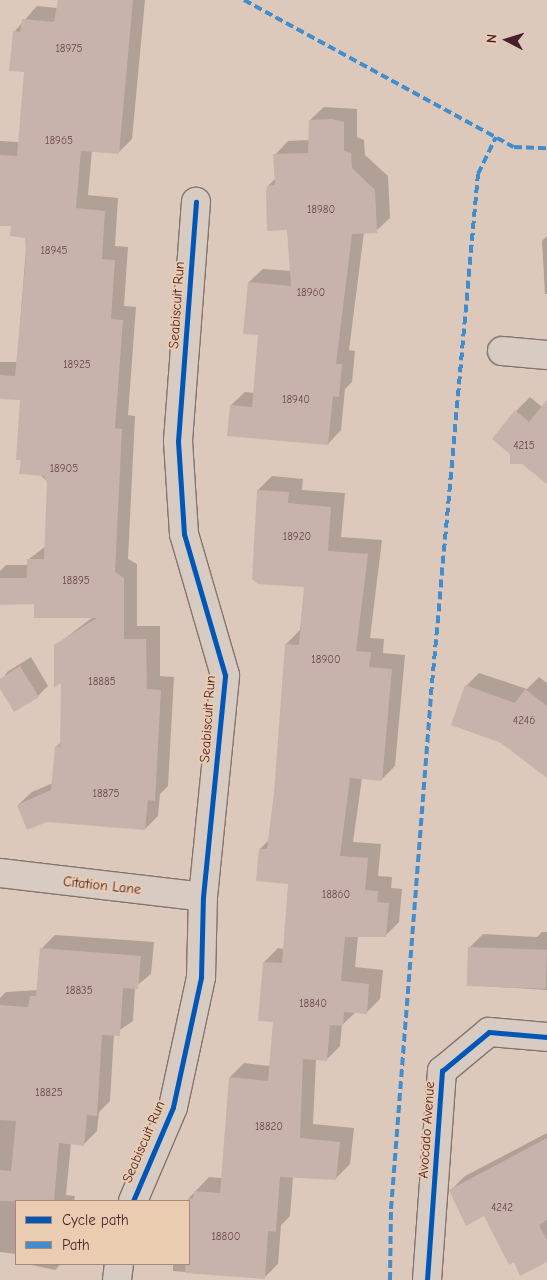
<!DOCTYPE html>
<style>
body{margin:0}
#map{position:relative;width:547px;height:1280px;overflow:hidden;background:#dcc9bb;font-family:"Comic Neue",sans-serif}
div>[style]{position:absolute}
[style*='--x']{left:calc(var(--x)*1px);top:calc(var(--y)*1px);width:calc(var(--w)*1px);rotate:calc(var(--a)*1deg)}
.shadow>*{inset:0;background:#0003}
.building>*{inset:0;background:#c7b3ab;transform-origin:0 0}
.roads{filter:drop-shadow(1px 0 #84736f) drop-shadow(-1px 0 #84736f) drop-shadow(0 1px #84736f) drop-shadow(0 -1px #84736f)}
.minor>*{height:28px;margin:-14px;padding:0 14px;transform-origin:14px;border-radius:14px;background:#d8ccc2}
.quiet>*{height:4px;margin-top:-2px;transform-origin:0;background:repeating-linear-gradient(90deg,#418dcd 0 8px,transparent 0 12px)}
.cycleway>*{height:5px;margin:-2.5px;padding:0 2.5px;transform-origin:2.5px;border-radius:2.5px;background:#0057b8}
span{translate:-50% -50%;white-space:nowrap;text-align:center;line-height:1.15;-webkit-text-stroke:4px #eaccb0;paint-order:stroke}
.number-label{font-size:11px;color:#6b464d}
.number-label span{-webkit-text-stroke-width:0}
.street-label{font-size:14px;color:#4a1f2b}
.legend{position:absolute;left:15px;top:1200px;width:175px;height:65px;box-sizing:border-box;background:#eaccb0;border:1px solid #aa877b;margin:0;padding:6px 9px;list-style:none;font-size:15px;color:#4a1f2b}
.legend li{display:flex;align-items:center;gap:10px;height:25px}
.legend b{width:25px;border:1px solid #aa877b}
.north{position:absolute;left:482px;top:15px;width:50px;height:50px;-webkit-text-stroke:4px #eaccb0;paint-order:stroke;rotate:275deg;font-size:14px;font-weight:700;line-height:20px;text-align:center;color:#4a1f2b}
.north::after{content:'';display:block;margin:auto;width:18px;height:22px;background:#4a1f2b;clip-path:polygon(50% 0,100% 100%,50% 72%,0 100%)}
</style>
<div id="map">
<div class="shadow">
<div style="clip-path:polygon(59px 0,145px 0,132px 139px,118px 153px,92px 150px,88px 195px,118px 198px,115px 246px,128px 247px,124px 306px,136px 307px,128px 415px,135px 416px,128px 559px,137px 564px,137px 626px,160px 626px,160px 676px,174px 677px,168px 786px,160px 794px,158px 816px,145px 829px,18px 805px,32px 792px,53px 783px,56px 747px,61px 742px,62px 681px,55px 646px,93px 617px,36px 603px,0 604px,0 571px,6px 565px,29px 565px,29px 559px,46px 546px,48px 482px,22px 459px,22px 399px,0 398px,0 362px,17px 362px,27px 237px,12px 225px,0 224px,0 141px,19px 142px,25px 71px,15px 31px,37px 6px,57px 8px)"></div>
<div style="clip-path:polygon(324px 107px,357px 109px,357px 137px,364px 140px,365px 155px,388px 176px,390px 218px,376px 231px,364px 232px,349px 350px,355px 351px,352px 382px,345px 389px,341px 430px,328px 444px,231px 405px,245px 392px,254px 393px,259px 334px,249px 282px,263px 269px,292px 271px,289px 229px,268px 186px,276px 178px,275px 155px,288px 141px,310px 140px,310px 120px)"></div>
<div style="clip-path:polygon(547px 236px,547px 294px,545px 294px,542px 241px)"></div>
<div style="clip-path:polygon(530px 397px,543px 408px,547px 404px,547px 482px,516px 411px)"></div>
<div style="clip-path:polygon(272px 476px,303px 479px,302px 490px,345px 493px,341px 537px,382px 540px,370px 638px,384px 639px,383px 653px,405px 655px,395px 766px,381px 780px,362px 778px,353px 842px,381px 844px,378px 876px,392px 877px,391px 888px,402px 889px,399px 922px,385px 936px,358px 936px,355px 967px,383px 970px,380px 999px,366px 1013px,356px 1012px,342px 1025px,340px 1046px,326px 1060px,316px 1059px,313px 1124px,354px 1128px,350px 1164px,336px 1178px,293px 1177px,290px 1216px,281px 1225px,278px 1264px,264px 1278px,173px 1271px,173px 1264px,189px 1264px,188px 1199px,209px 1177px,222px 1178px,230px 1077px,244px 1063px,270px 1066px,274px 1021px,259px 1019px,264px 962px,278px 948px,284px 949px,290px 883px,260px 849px,269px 840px,276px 793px,286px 644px,300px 630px,305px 586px,258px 490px)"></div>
<div style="clip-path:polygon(31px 657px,48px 686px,38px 696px,0 686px,7px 672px)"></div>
<div style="clip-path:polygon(479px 673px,527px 689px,539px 677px,547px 683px,547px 775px,502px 742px,466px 686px)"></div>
<div style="clip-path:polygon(542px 932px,547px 932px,547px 990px,468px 985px,469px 948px,483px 934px,537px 937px)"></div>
<div style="clip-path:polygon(55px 935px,154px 942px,151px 974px,135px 987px,133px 1021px,114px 1034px,110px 1101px,99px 1112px,97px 1131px,84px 1144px,71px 1143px,66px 1195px,75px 1196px,74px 1201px,16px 1201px,16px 1254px,0 1252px,0 998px,6px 992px,38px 990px,42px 948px)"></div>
<div style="clip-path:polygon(547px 1133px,547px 1260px,514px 1261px,485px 1214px,451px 1190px,465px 1176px)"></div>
<div style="clip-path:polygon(27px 1264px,61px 1264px,55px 1270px)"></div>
</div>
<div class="building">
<div style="clip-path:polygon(58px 0,133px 0,119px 154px,81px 151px,76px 208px,105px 211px,102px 259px,115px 260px,111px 319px,123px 320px,115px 428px,122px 429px,115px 572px,124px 578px,124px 639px,146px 639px,147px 689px,161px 690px,155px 801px,148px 800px,145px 830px,47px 822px,27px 830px,17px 805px,51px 790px,55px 746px,60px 747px,61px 683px,54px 688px,54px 645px,97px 618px,34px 618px,34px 604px,0 605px,0 578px,27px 578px,27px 559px,44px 559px,47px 483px,44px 476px,19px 474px,21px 460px,16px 460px,20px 400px,0 399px,0 375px,15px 376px,26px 257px,25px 238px,10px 236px,11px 226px,0 226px,0 155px,17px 156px,24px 72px,9px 71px,13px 31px,20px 32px,22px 19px,54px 22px)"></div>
<div style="clip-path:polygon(332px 119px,344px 122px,344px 151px,351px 153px,352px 168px,375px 190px,377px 233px,352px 234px,336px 364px,342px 364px,339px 397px,333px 396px,328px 445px,227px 436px,230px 405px,252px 407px,258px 335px,243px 334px,248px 282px,291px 286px,287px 230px,267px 231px,266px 192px,267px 186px,275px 185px,273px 154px,308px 153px,309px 120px)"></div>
<div style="clip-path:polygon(547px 400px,547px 484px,522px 464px,510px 464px,510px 454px,492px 439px,515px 410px,529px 422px)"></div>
<div style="clip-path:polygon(257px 490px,289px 492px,288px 503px,331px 507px,328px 551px,368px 554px,356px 651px,371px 652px,369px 667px,392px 669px,382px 781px,350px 778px,340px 856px,368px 858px,365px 890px,378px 891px,377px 902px,389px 903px,386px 937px,345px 937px,341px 981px,369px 984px,367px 1014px,344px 1012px,343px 1026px,330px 1025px,327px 1061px,303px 1059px,300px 1138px,340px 1142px,336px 1180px,280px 1177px,276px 1232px,268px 1231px,265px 1279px,185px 1273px,189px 1198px,193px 1199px,194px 1191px,220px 1193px,229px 1077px,268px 1081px,273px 1022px,258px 1021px,263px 962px,282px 963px,288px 884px,256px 881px,259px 849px,267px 849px,274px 793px,285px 644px,299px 645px,304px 587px,258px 584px,252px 579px)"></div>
<div style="clip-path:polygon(20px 666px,39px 697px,14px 712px,0 689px,0 679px)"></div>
<div style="clip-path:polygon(465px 685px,515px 703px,525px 689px,547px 706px,547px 778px,501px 743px,451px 725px)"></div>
<div style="left:468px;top:947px;width:79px;height:39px;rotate:2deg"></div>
<div style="clip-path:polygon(40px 948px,141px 956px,138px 989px,123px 988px,120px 1036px,102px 1035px,97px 1116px,87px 1115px,84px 1146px,59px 1143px,54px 1201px,0 1201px,0 1170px,11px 1171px,16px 1121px,0 1120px,0 1005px,28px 1007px,30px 996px,36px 996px)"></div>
<div style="clip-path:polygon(547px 1138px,547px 1220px,539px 1225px,547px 1240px,547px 1262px,520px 1276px,514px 1262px,509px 1265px,484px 1216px,466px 1226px,449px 1190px)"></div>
</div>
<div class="roads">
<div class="minor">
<div style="--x:502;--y:351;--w:45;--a:5.1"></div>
<div style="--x:0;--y:873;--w:204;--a:6.7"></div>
<div style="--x:133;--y:1201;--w:102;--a:-66.9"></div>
<div style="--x:173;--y:1107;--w:133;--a:-77.8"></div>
<div style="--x:201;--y:977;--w:80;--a:-88.6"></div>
<div style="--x:203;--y:897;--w:223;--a:-84.3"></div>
<div style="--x:225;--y:675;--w:147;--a:-106.2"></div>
<div style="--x:184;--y:534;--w:93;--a:-93.7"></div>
<div style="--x:178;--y:441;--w:240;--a:-85.7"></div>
<div style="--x:117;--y:1280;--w:16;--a:-83"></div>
<div style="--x:427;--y:1280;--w:210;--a:-85.9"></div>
<div style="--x:442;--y:1071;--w:61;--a:-39.7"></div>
<div style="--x:489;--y:1032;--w:58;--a:4.9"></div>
</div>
</div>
<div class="quiet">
<div style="--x:244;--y:0;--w:307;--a:28.6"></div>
<div style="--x:514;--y:147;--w:33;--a:2"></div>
<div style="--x:390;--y:1280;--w:71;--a:-89.2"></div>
<div style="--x:391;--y:1209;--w:516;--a:-85.55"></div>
<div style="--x:431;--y:695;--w:523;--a:-84.85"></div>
<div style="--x:478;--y:174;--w:41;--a:-64.1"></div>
</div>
<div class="cycleway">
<div style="--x:133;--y:1201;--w:102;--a:-66.9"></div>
<div style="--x:173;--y:1107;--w:133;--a:-77.8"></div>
<div style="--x:201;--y:977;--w:80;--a:-88.6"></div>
<div style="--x:203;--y:897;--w:223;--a:-84.3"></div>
<div style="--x:225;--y:675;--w:147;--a:-106.2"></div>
<div style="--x:184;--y:534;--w:93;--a:-93.7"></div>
<div style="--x:178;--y:441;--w:240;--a:-85.7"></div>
<div style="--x:427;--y:1280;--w:210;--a:-85.9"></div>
<div style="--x:442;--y:1071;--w:61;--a:-39.7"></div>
<div style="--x:489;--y:1032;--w:58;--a:4.9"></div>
</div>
<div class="number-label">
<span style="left:69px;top:49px">18975</span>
<span style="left:59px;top:141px">18965</span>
<span style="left:321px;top:210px">18980</span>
<span style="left:54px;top:251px">18945</span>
<span style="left:311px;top:293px">18960</span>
<span style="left:77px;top:365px">18925</span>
<span style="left:296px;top:400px">18940</span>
<span style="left:524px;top:446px">4215</span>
<span style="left:64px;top:469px">18905</span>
<span style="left:297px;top:537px">18920</span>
<span style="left:76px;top:581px">18895</span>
<span style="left:326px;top:660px">18900</span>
<span style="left:102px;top:682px">18885</span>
<span style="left:524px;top:721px">4246</span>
<span style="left:106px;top:794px">18875</span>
<span style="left:336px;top:895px">18860</span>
<span style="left:79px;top:991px">18835</span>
<span style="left:313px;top:1004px">18840</span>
<span style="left:49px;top:1093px">18825</span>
<span style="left:269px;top:1127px">18820</span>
<span style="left:502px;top:1208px">4242</span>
<span style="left:226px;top:1237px">18800</span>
</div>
<div class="street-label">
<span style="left:177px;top:305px;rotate:-86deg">Seabiscuit Run</span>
<span style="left:208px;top:719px;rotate:-86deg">Seabiscuit Run</span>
<span style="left:102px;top:886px;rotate:6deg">Citation Lane</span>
<span style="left:427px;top:1130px;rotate:-86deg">Avocado Avenue</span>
<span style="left:144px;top:1142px;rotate:-67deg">Seabiscuit Run</span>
</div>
<ul class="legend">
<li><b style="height:6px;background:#0057b8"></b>Cycle path</li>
<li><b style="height:6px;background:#418dcd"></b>Path</li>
</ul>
<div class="north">N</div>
</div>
